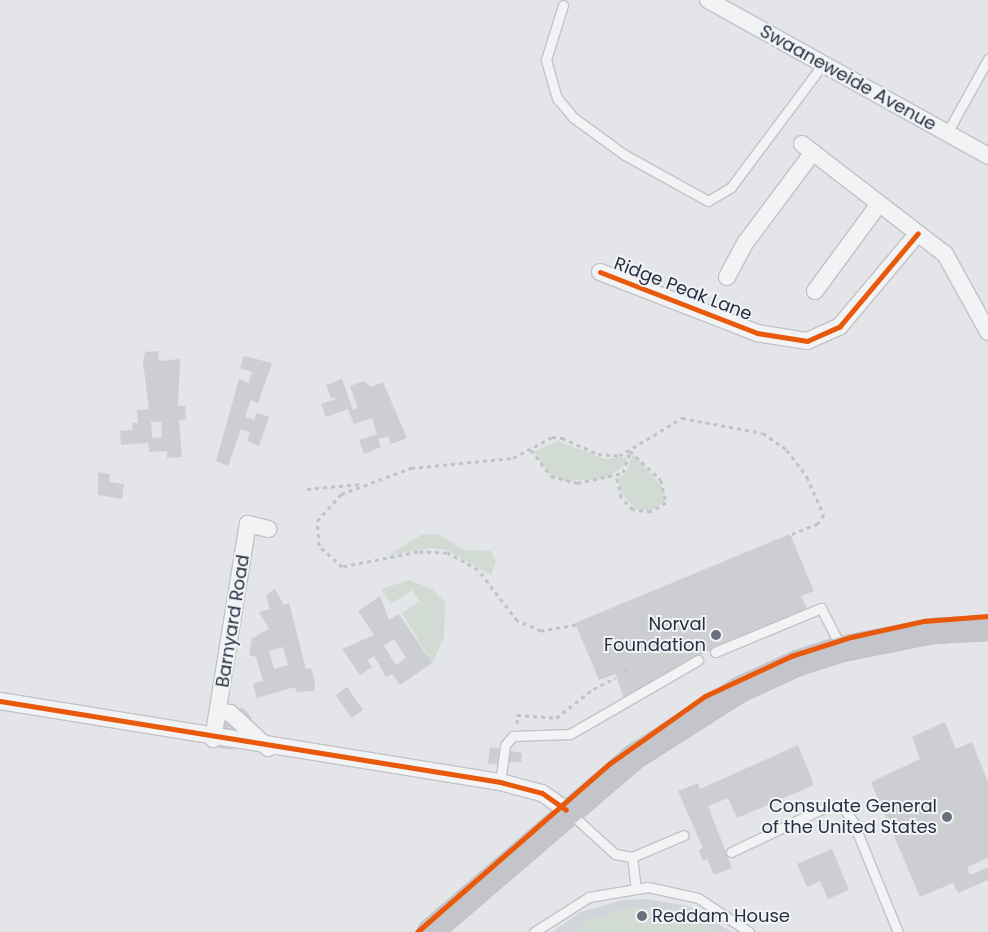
<!DOCTYPE html>
<style>
body{margin:0}
#map{position:relative;width:988px;height:932px;overflow:hidden;background:#e3e5e8;font-family:Poppins,sans-serif}
div>[style]{position:absolute}
[style*='--x']{left:calc(var(--x)*1px);top:calc(var(--y)*1px);width:calc(var(--w)*1px);rotate:calc(var(--a)*1deg)}
.built>*{inset:0;background:#d1d4db}
.green>*{inset:0;background:#d2dbd3}
.building>*{inset:0;background:#cdced1;transform-origin:0 0}
.path>*{height:2.5px;margin-top:-1.25px;transform-origin:0;background:repeating-linear-gradient(90deg,#c2c3c8 0 4px,transparent 0 8px)}
.roads{filter:drop-shadow(1px 0 #c1c3c6) drop-shadow(-1px 0 #c1c3c6) drop-shadow(0 1px #c1c3c6) drop-shadow(0 -1px #c1c3c6)}
.lane>*{height:9px;margin:-4.5px;padding:0 4.5px;transform-origin:4.5px;border-radius:4.5px;background:#f2f3f5}
.street>*{height:16px;margin:-8px;padding:0 8px;transform-origin:8px;border-radius:8px;background:#f2f3f5}
.secondary>*{height:24px;margin:-12px;padding:0 12px;transform-origin:12px;border-radius:12px;background:#c3c5ca}
.cycleway>*{height:5px;margin:-2.5px;padding:0 2.5px;transform-origin:2.5px;border-radius:2.5px;background:#e8590c}
.dots>*{width:14px;height:14px;translate:-50% -50%;box-sizing:border-box;border:2px solid #f1f3f7;border-radius:50%}
span{translate:-50% -50%;white-space:nowrap;text-align:center;line-height:1.15;-webkit-text-stroke:4px #f1f3f7;paint-order:stroke}
.street-label{font-size:18px;color:#2a3041}
.poi-label{font-size:18px;color:#2a3041}
.right{translate:-100% -50%;text-align:right}
.left{translate:0 -50%;text-align:left}
</style>
<div id="map">
<div class="built">
<div style="clip-path:polygon(646px 899px,688px 906px,732px 932px,552px 932px,581px 912px,623px 900px)"></div>
</div>
<div class="green">
<div style="clip-path:polygon(558px 441px,605px 459px,627px 457px,626px 464px,605px 479px,565px 481px,550px 474px,533px 452px)"></div>
<div style="clip-path:polygon(633px 454px,665px 490px,664px 503px,649px 511px,635px 509px,621px 493px,617px 478px,626px 473px)"></div>
<div style="clip-path:polygon(438px 534px,464px 550px,491px 551px,496px 561px,491px 575px,447px 550px,431px 548px,389px 555px,421px 535px)"></div>
<div style="clip-path:polygon(409px 580px,432px 589px,445px 602px,444px 638px,432px 663px,402px 613px,420px 601px,412px 590px,391px 604px,381px 589px)"></div>
<div style="clip-path:polygon(629px 907px,673px 909px,721px 932px,573px 932px,587px 921px)"></div>
</div>
<div class="building">
<div style="clip-path:polygon(evenodd,158px 351px,159px 361px,180px 359px,178px 406px,185px 406px,186px 419px,179px 420px,182px 457px,167px 458px,167px 451px,149px 452px,148px 443px,121px 445px,120px 431px,133px 430px,132px 423px,138px 423px,137px 410px,149px 409px,143px 362px,145px 352px,158px 351px,151px 422px,161px 422px,162px 437px,152px 438px,151px 422px)"></div>
<div style="clip-path:polygon(244px 356px,272px 363px,258px 403px,251px 400px,245px 417px,254px 420px,257px 413px,269px 417px,259px 446px,247px 441px,250px 432px,241px 429px,228px 466px,216px 461px,239px 379px,249px 383px,252px 372px,240px 368px)"></div>
<div style="clip-path:polygon(342px 379px,353px 410px,358px 408px,350px 386px,364px 381px,371px 387px,383px 382px,407px 438px,391px 444px,388px 436px,378px 439px,381px 447px,364px 454px,359px 440px,377px 434px,372px 418px,354px 424px,348px 409px,326px 417px,321px 404px,338px 398px,331px 398px,326px 385px)"></div>
<div style="clip-path:polygon(98px 472px,110px 474px,109px 482px,124px 484px,122px 499px,98px 495px)"></div>
<div style="clip-path:polygon(790px 534px,814px 591px,801px 596px,807px 609px,688px 660px,625px 700px,615px 674px,599px 680px,575px 623px)"></div>
<div style="clip-path:polygon(evenodd,275px 589px,284px 605px,289px 603px,306px 669px,311px 668px,315px 681px,314px 691px,297px 692px,295px 687px,257px 698px,253px 684px,263px 681px,256px 657px,249px 655px,252px 638px,269px 629px,259px 612px,270px 609px,266px 595px,275px 589px,283px 647px,288px 665px,274px 669px,269px 651px,283px 647px)"></div>
<div style="clip-path:polygon(evenodd,380px 596px,389px 620px,399px 614px,432px 663px,400px 685px,392px 674px,386px 677px,374px 656px,367px 660px,372px 667px,360px 675px,342px 649px,374px 635px,358px 611px,380px 596px,394px 639px,406px 658px,396px 665px,384px 646px,394px 639px)"></div>
<div style="left:347px;top:687px;width:28px;height:14px;rotate:55deg"></div>
<div style="clip-path:polygon(242px 707px,252px 718px,238px 730px,234px 750px,219px 748px,223px 722px)"></div>
<div style="clip-path:polygon(945px 722px,956px 749px,972px 742px,988px 782px,988px 858px,967px 867px,970px 875px,988px 867px,988px 880px,958px 893px,953px 883px,920px 897px,871px 782px,920px 759px,912px 737px)"></div>
<div style="clip-path:polygon(798px 745px,814px 785px,737px 818px,728px 798px,708px 806px,732px 868px,714px 875px,707px 859px,703px 861px,699px 850px,703px 848px,678px 791px,698px 783px,700px 789px)"></div>
<div style="clip-path:polygon(490px 747px,522px 753px,521px 762px,488px 764px)"></div>
<div style="clip-path:polygon(832px 849px,849px 890px,828px 899px,820px 881px,807px 887px,797px 864px)"></div>
</div>
<div class="path">
<div style="--x:531;--y:450;--w:33;--a:52"></div>
<div style="--x:551;--y:476;--w:27;--a:15"></div>
<div style="--x:577;--y:483;--w:47;--a:-12.3"></div>
<div style="--x:623;--y:473;--w:23;--a:-72"></div>
<div style="--x:630;--y:451;--w:42;--a:43.1"></div>
<div style="--x:661;--y:480;--w:24;--a:78"></div>
<div style="--x:666;--y:503;--w:17;--a:149"></div>
<div style="--x:651;--y:512;--w:18;--a:-174"></div>
<div style="--x:633;--y:510;--w:17;--a:-135"></div>
<div style="--x:621;--y:498;--w:22;--a:-103"></div>
<div style="--x:307;--y:489;--w:53;--a:-5.4"></div>
<div style="--x:576;--y:625;--w:36;--a:170"></div>
<div style="--x:541;--y:631;--w:26;--a:-157"></div>
<div style="--x:517;--y:621;--w:64;--a:-127.4"></div>
<div style="--x:478;--y:570;--w:35;--a:-151"></div>
<div style="--x:447;--y:553;--w:29;--a:-178"></div>
<div style="--x:418;--y:552;--w:77;--a:168.8"></div>
<div style="--x:342;--y:567;--w:31;--a:-138"></div>
<div style="--x:319;--y:546;--w:25;--a:-95"></div>
<div style="--x:317;--y:521;--w:36;--a:-48"></div>
<div style="--x:341;--y:494;--w:75;--a:-20.4"></div>
<div style="--x:411;--y:468;--w:102;--a:-5.6"></div>
<div style="--x:513;--y:458;--w:44;--a:-28.3"></div>
<div style="--x:552;--y:437;--w:10;--a:6"></div>
<div style="--x:562;--y:438;--w:39;--a:24"></div>
<div style="--x:598;--y:454;--w:21;--a:5"></div>
<div style="--x:619;--y:456;--w:74;--a:-31.1"></div>
<div style="--x:682;--y:418;--w:82;--a:10.5"></div>
<div style="--x:763;--y:433;--w:29;--a:35"></div>
<div style="--x:787;--y:450;--w:34;--a:53"></div>
<div style="--x:807;--y:477;--w:42;--a:65.9"></div>
<div style="--x:824;--y:515;--w:11;--a:124"></div>
<div style="--x:818;--y:524;--w:29;--a:158"></div>
<div style="--x:626;--y:669;--w:4;--a:63"></div>
<div style="--x:517;--y:724;--w:9;--a:-90"></div>
<div style="--x:517;--y:715;--w:39;--a:4"></div>
<div style="--x:556;--y:718;--w:47;--a:-38.1"></div>
<div style="--x:593;--y:689;--w:25;--a:-26"></div>
</div>
<div class="roads">
<div class="lane">
<div style="--x:563;--y:5;--w:58;--a:107.2"></div>
<div style="--x:546;--y:60;--w:40;--a:74"></div>
<div style="--x:557;--y:98;--w:26;--a:50"></div>
<div style="--x:574;--y:118;--w:63;--a:36"></div>
<div style="--x:625;--y:155;--w:95;--a:29"></div>
<div style="--x:708;--y:201;--w:27;--a:-31"></div>
<div style="--x:731;--y:187;--w:154;--a:-53.2"></div>
<div style="--x:947;--y:133;--w:85;--a:-61"></div>
<div style="--x:715;--y:652;--w:115;--a:-22.5"></div>
<div style="--x:821;--y:608;--w:44;--a:62.9"></div>
<div style="--x:500;--y:782;--w:37;--a:-82"></div>
<div style="--x:505;--y:745;--w:12;--a:-48"></div>
<div style="--x:513;--y:736;--w:57;--a:-2"></div>
<div style="--x:570;--y:734;--w:148;--a:-30"></div>
<div style="--x:570;--y:813;--w:61;--a:42.3"></div>
<div style="--x:615;--y:854;--w:17;--a:10"></div>
<div style="--x:632;--y:857;--w:56;--a:-22.9"></div>
<div style="--x:731;--y:852;--w:107;--a:-25.4"></div>
<div style="--x:828;--y:806;--w:14;--a:0"></div>
<div style="--x:842;--y:806;--w:19;--a:55"></div>
<div style="--x:853;--y:822;--w:119;--a:67.8"></div>
<div style="--x:632;--y:857;--w:31;--a:83"></div>
<div style="--x:534;--y:932;--w:65;--a:-32.5"></div>
<div style="--x:589;--y:897;--w:60;--a:-9.6"></div>
<div style="--x:648;--y:887;--w:51;--a:12.4"></div>
<div style="--x:698;--y:898;--w:61;--a:33.7"></div>
</div>
<div class="street">
<div style="--x:708;--y:0;--w:321;--a:29.1"></div>
<div style="--x:802;--y:144;--w:180;--a:37.6"></div>
<div style="--x:945;--y:254;--w:89;--a:61.1"></div>
<div style="--x:600;--y:272;--w:168;--a:21.2"></div>
<div style="--x:757;--y:333;--w:51;--a:9.1"></div>
<div style="--x:807;--y:341;--w:36;--a:-24"></div>
<div style="--x:840;--y:326;--w:121;--a:-50"></div>
<div style="--x:727;--y:277;--w:40;--a:-62"></div>
<div style="--x:746;--y:242;--w:112;--a:-53.3"></div>
<div style="--x:815;--y:291;--w:108;--a:-53.7"></div>
<div style="--x:0;--y:701;--w:507;--a:9.2"></div>
<div style="--x:500;--y:782;--w:43;--a:14.7"></div>
<div style="--x:542;--y:793;--w:32;--a:35"></div>
<div style="--x:219;--y:712;--w:11;--a:5"></div>
<div style="--x:230;--y:713;--w:52;--a:42.6"></div>
<div style="--x:213;--y:739;--w:218;--a:-80.8"></div>
<div style="--x:248;--y:524;--w:21;--a:14"></div>
</div>
<div class="secondary">
<div style="--x:430;--y:932;--w:269;--a:-40.6"></div>
<div style="--x:634;--y:757;--w:125;--a:-32.5"></div>
<div style="--x:739;--y:690;--w:65;--a:-24.6"></div>
<div style="--x:798;--y:663;--w:46;--a:-17.7"></div>
<div style="--x:842;--y:649;--w:92;--a:-11.3"></div>
<div style="--x:932;--y:631;--w:56;--a:-3.1"></div>
</div>
</div>
<div class="cycleway">
<div style="--x:600;--y:272;--w:168;--a:21.2"></div>
<div style="--x:757;--y:333;--w:51;--a:9.1"></div>
<div style="--x:807;--y:341;--w:36;--a:-24"></div>
<div style="--x:840;--y:326;--w:121;--a:-50"></div>
<div style="--x:0;--y:701;--w:507;--a:9.2"></div>
<div style="--x:500;--y:782;--w:43;--a:14.7"></div>
<div style="--x:542;--y:793;--w:29;--a:35"></div>
<div style="--x:417;--y:932;--w:255;--a:-41.2"></div>
<div style="--x:609;--y:764;--w:118;--a:-35.3"></div>
<div style="--x:705;--y:696;--w:95;--a:-24.9"></div>
<div style="--x:791;--y:656;--w:63;--a:-17.6"></div>
<div style="--x:851;--y:637;--w:75;--a:-12.4"></div>
<div style="--x:924;--y:621;--w:64;--a:-4.5"></div>
</div>
<div class="dots">
<div style="left:716px;top:635px;background:#6b6f7b"></div>
<div style="left:947px;top:817px;background:#6b6f7b"></div>
<div style="left:642px;top:916px;background:#6b6f7b"></div>
</div>
<div class="street-label">
<span style="left:848px;top:78px;rotate:29deg">Swaaneweide Avenue</span>
<span style="left:683px;top:289px;rotate:21deg">Ridge Peak Lane</span>
<span style="left:233px;top:621px;rotate:-81deg">Barnyard Road</span>
</div>
<div class="poi-label">
<span class="right" style="left:706px;top:635px">Norval<br>Foundation</span>
<span class="right" style="left:937px;top:817px">Consulate General<br>of the United States</span>
<span class="left" style="left:652px;top:916px">Reddam House</span>
</div>
</div>
